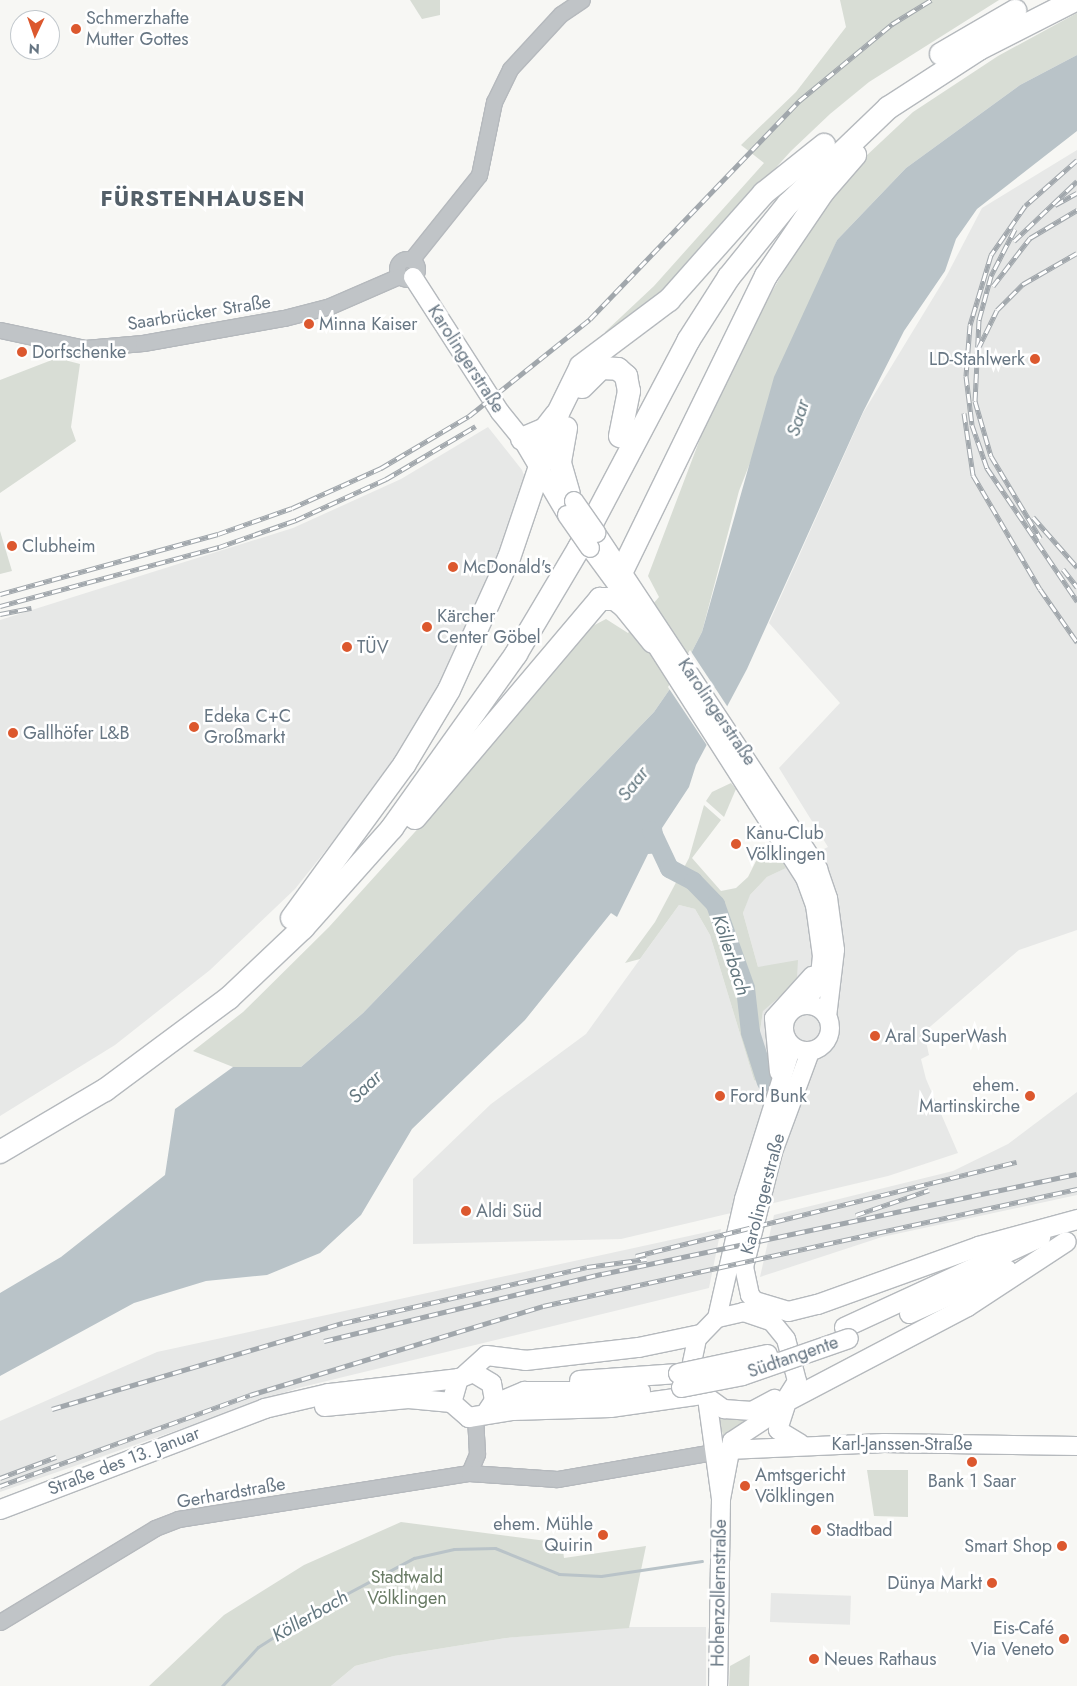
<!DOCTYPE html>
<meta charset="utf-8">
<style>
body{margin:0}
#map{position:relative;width:1077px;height:1686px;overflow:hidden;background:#f7f7f4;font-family:Jost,sans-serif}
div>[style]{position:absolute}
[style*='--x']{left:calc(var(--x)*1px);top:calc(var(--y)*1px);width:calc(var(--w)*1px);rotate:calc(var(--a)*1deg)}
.built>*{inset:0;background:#e7e8e7;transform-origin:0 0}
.green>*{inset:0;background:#d8ddd5}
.water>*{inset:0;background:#b9c3c8}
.pier>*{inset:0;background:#f7f7f4}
.stream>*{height:3px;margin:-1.5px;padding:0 1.5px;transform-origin:1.5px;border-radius:1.5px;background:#b9c3c8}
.river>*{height:19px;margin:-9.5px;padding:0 9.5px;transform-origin:9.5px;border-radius:9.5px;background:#b9c3c8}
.roads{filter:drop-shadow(1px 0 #b5b9bd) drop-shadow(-1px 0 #b5b9bd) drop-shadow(0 1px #b5b9bd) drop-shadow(0 -1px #b5b9bd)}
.tertiary>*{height:15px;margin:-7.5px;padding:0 7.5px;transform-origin:7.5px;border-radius:7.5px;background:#c0c4c7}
.tertiary>.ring{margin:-7.5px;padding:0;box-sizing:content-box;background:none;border:15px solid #c0c4c7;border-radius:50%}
.secondary>*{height:18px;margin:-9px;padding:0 9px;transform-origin:9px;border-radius:9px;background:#fff}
.secondary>.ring{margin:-9px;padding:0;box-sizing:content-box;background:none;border:18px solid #fff;border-radius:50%}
.primary>*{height:19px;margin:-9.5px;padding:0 9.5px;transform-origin:9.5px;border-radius:9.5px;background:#fff}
.motorway>*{height:22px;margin:-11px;padding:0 11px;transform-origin:11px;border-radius:11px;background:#fff}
.rail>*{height:5px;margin-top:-2.5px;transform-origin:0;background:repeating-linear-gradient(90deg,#fff 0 9px,#a1a7ac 0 18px);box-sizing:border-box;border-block:1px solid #a1a7ac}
.bridges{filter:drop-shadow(1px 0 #b5b9bd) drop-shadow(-1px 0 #b5b9bd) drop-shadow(0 1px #b5b9bd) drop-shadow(0 -1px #b5b9bd)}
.secondary-bridge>*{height:18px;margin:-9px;padding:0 9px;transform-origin:9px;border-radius:9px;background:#fff}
.primary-bridge>*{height:19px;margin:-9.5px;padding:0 9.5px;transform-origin:9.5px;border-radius:9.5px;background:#fff}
.dots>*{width:14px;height:14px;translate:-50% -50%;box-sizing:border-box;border:2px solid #fff;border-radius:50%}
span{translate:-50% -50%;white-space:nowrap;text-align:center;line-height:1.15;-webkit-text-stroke:5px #fff;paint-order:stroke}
.poi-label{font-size:18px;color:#677683}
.left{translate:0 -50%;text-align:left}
.right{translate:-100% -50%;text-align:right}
.street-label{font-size:18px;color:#677683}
.park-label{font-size:18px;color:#697b65}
.water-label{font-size:19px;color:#63777f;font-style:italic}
.district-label{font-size:22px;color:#546069;font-weight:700;letter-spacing:1px}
.north{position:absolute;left:10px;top:10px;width:50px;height:50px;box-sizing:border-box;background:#fff;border:1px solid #c2c8cd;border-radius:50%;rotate:183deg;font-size:14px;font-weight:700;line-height:20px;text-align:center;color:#677683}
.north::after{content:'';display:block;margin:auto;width:18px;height:22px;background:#dc582e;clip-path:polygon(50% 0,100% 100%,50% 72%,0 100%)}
</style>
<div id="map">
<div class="built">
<div style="clip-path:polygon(1077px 150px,1077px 930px,1019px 950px,924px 1032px,929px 1055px,921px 1059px,926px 1079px,958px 1153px,888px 1176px,621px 1239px,413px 1244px,413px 1179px,491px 1104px,586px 1034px,679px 905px,695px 909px,710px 935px,754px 1080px,770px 1071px,759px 1038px,763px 1011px,758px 967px,743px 913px,749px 896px,767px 877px,828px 847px,779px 768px,840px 703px,769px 623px,863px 413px,947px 275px,982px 208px)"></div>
<div style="clip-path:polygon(488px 427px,522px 470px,526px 481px,524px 495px,454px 661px,393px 766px,295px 889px,210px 970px,115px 1045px,0 1116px,0 620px,293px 528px,401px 479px)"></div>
<div style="clip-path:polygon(1077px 1092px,1077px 1195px,882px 1237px,760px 1277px,774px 1215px,953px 1171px,1008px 1144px)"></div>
<div style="clip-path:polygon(721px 1229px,709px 1288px,298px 1388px,0 1492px,0 1421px,157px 1352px)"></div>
<div style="left:771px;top:1593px;width:80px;height:29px;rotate:2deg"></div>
<div style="clip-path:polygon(624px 1627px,706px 1627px,706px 1686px,331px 1686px,355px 1666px,394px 1656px,506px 1638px)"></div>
</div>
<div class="green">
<div style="clip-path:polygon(410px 0,440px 0,440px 15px,422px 19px)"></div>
<div style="clip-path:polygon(840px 0,999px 0,869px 82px,830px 114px,791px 151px,662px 293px,608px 335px,605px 332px,654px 286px,764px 163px,741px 145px,796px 92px,846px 27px)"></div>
<div style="clip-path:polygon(1077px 13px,1077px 55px,1020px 85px,906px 168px,837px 240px,739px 491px,702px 632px,681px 673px,654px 712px,363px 1013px,301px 1067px,233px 1067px,193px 1051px,243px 1012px,329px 927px,442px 802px,587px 629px,606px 619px,628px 633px,659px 597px,648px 576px,714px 402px,745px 338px,814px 219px,850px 171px,913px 112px,998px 56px)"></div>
<div style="clip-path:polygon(57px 358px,80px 364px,71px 427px,76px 441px,0 493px,0 380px)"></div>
<div style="clip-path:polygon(0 531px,12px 571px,0 574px)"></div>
<div style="clip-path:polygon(731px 783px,736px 789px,724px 817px,706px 801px,712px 792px)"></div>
<div style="clip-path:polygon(704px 805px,721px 820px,692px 858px,721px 891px,736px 888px,748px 877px,759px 855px,765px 862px,779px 855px,786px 868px,767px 877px,750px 895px,743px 913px,758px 967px,798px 960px,797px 977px,801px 978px,763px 1011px,759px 1038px,770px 1071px,765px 1084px,754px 1080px,710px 935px,695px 909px,679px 905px,640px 959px,625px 963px,655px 922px,689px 858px)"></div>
<div style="clip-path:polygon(717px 1415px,753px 1418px,724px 1438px)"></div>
<div style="clip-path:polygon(867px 1470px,908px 1470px,908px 1517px,874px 1516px)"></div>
<div style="clip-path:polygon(401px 1522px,562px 1543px,564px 1558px,646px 1546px,629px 1628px,506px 1638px,394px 1656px,355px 1666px,331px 1686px,149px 1686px,224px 1615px,304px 1565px)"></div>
<div style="clip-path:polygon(750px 1655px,749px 1686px,729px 1686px,730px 1666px)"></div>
</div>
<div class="water">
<div style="clip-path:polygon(1077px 55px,1077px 131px,977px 209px,956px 239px,945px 271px,904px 331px,863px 412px,747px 669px,696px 765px,689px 787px,662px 828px,665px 848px,662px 853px,648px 854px,617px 917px,611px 913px,525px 1020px,412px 1129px,361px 1215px,320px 1253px,267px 1275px,206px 1281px,134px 1303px,0 1376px,0 1293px,61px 1257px,165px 1175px,175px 1109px,233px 1067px,301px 1067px,363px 1013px,654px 712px,681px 673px,702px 632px,774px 377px,837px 240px,906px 168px,1020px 85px)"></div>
</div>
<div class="pier">
<div style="clip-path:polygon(690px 650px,729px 709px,708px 747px,668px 687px)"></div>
</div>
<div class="stream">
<div style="--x:222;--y:1686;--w:53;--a:-47.3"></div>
<div style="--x:258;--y:1647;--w:69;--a:-32.5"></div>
<div style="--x:316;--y:1610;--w:111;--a:-28"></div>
<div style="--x:414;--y:1558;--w:41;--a:-12.7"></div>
<div style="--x:454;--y:1549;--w:41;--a:-1.4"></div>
<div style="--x:495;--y:1548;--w:69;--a:22.1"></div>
<div style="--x:559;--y:1574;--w:42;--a:2.7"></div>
<div style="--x:601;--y:1576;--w:102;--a:-8.4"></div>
</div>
<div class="river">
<div style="--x:651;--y:830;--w:42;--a:64.7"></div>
<div style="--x:669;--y:868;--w:27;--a:28"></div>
<div style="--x:693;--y:881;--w:32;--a:46"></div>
<div style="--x:715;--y:904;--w:89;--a:70.3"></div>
<div style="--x:745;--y:988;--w:44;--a:83.5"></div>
<div style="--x:750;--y:1032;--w:52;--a:72.3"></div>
</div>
<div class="roads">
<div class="tertiary">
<div class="ring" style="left:397px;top:259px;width:5px;height:5px"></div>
<div style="--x:411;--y:260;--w:109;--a:-51.3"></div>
<div style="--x:479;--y:175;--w:75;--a:-78.4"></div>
<div style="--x:494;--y:102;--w:37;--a:-64"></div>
<div style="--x:510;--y:69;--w:75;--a:-47.2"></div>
<div style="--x:561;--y:14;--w:25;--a:-34"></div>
<div style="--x:0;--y:330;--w:87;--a:12"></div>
<div style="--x:85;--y:348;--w:58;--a:-4.9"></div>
<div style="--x:143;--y:343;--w:143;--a:-10.1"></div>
<div style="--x:284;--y:318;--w:48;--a:-14.6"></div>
<div style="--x:330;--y:306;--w:75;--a:-23.5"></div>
<div style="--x:469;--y:1473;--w:21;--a:-67"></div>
<div style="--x:477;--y:1454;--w:37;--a:-93"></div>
<div style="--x:0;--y:1622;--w:181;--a:-31.2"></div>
<div style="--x:155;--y:1528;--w:25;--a:-21"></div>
<div style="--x:178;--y:1519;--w:295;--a:-9"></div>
<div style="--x:469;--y:1473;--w:88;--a:3.9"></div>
<div style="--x:557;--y:1479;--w:159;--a:-9.8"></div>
</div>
<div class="secondary">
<div style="--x:413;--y:277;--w:161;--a:57.2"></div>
<div style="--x:500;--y:412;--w:35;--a:51"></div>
<div style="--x:522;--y:439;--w:88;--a:59.4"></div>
<div style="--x:596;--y:533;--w:403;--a:56.5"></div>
<div style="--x:818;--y:869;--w:31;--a:71"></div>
<div style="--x:828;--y:898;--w:52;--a:82.3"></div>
<div style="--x:835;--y:950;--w:67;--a:96.8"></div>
<div style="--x:590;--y:548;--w:74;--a:53.7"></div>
<div style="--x:647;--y:631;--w:293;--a:57.4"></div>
<div style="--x:805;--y:878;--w:29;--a:70"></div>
<div style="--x:815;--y:905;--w:51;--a:82.2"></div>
<div style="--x:822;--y:956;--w:28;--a:96"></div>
<div style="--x:819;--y:984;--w:27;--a:129"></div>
<div class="ring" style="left:784px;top:1005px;width:28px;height:28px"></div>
<div style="--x:779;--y:1072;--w:54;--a:-95.3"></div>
<div style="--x:774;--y:1018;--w:57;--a:-47.9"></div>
<div style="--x:717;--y:1318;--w:122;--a:-77.2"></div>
<div style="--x:744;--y:1199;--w:160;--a:-72.6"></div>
<div style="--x:770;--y:1321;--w:28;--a:-161"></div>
<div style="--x:744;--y:1312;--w:28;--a:167"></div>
<div style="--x:717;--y:1318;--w:29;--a:134"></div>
<div style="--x:697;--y:1339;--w:29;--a:102"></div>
<div style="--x:691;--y:1367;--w:30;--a:66"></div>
<div style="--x:703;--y:1394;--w:26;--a:36"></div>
<div style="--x:724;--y:1409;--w:28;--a:4"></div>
<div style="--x:752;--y:1411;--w:26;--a:-28"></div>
<div style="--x:707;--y:1398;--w:102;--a:82.1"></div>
<div style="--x:721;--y:1499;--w:187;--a:90.9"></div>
<div style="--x:786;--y:1405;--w:26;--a:108"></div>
<div style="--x:778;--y:1430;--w:26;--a:31"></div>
<div style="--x:728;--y:1450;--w:156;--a:-2.6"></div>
<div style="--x:884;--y:1443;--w:193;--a:0.9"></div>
<div style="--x:721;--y:1499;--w:59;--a:-79.3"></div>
<div style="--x:732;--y:1441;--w:56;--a:-33.4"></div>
<div style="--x:779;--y:1410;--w:34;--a:-58"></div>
<div style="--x:797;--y:1381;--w:43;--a:-104.7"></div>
<div style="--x:786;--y:1339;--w:57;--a:-129.3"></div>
<div style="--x:750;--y:1295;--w:29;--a:-102"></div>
<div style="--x:744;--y:1267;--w:119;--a:-75.8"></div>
<div style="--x:773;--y:1152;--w:107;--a:-69.7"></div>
</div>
<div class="primary">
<div style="--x:755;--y:1301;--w:34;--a:17"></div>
<div style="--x:788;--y:1311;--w:30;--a:-14"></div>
<div style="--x:817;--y:1304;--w:171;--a:-19.8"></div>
<div style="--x:978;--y:1246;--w:103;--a:-15.3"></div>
<div style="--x:909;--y:1313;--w:107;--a:-24.2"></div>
<div style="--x:844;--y:1327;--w:216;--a:-24.7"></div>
<div style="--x:465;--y:1374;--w:28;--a:-42"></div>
<div style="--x:486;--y:1355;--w:39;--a:7"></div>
<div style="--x:525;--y:1360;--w:114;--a:-6.6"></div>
<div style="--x:638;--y:1347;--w:63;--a:-11.8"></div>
<div style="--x:579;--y:1380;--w:99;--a:-4"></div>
<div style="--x:790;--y:1399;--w:200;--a:-27.7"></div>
<div style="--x:967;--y:1306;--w:118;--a:-33.3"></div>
<div style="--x:493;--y:1404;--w:34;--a:-23"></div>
<div style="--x:524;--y:1391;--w:116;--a:0"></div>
<div style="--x:324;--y:1406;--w:84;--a:-5.4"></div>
<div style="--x:408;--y:1398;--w:43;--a:5.3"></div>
<div style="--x:486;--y:1412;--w:14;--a:-56"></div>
<div style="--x:494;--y:1400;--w:17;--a:-100"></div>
<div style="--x:491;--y:1383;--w:21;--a:-149"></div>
<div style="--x:473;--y:1372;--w:16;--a:158"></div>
<div style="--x:458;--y:1378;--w:25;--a:106"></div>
<div style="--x:451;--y:1402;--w:23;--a:41"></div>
<div style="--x:468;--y:1417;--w:45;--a:-9"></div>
<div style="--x:512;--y:1410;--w:98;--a:-1.8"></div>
<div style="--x:610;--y:1407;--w:94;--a:-8"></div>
<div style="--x:0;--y:1509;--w:283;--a:-20.9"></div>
<div style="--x:264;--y:1408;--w:66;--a:-13.2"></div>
<div style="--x:328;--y:1393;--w:131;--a:-6.6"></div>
</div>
<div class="motorway">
<div style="--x:941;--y:54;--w:86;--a:-30.2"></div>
<div style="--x:582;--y:387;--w:27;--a:-45"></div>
<div style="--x:601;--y:368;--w:17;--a:3"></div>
<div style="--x:618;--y:369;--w:11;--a:41"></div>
<div style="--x:626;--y:376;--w:15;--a:79"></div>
<div style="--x:629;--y:391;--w:46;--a:101.3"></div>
<div style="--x:566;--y:428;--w:36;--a:100"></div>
<div style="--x:560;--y:463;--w:32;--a:74"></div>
<div style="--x:522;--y:439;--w:25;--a:-23"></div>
<div style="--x:545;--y:429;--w:18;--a:-52"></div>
<div style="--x:622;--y:571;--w:328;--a:-64"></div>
<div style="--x:766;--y:276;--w:102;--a:-55.8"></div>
<div style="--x:823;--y:192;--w:49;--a:-49.1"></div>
<div style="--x:415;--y:818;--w:287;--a:-49.8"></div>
<div style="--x:600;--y:599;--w:15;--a:0"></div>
<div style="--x:615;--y:599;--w:11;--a:38"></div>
<div style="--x:624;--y:606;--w:46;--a:51.1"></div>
<div style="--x:292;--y:918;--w:190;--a:-53.8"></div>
<div style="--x:404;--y:765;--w:87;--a:-59"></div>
<div style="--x:449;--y:690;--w:145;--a:-65.6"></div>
<div style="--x:509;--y:558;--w:153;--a:-71.3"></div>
<div style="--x:558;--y:413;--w:52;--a:-63.9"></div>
<div style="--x:581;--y:366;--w:110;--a:-36.9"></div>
<div style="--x:669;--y:300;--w:143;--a:-48.4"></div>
<div style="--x:764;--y:193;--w:77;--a:-38.7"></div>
<div style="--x:0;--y:1152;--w:122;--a:-30.6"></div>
<div style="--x:105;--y:1090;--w:154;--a:-36.6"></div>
<div style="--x:229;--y:998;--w:102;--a:-43.4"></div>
<div style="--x:303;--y:928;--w:134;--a:-48.3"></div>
<div style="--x:392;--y:828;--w:214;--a:-54.5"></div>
<div style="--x:516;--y:654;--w:123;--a:-59.3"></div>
<div style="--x:579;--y:548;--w:234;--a:-62.2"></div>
<div style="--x:688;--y:341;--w:76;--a:-57.4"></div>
<div style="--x:729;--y:277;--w:94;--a:-51.1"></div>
<div style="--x:788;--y:204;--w:139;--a:-43.8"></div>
<div style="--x:888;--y:108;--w:108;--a:-33"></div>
<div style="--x:979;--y:49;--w:108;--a:-27"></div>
</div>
</div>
<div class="rail">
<div style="--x:1077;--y:160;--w:69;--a:138.5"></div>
<div style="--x:1025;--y:206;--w:60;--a:124.8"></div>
<div style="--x:991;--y:255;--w:73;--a:106.7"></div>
<div style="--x:970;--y:325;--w:51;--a:94.5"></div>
<div style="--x:966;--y:376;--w:49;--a:83"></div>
<div style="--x:972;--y:425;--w:46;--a:70.8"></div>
<div style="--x:987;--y:468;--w:161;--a:55.9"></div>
<div style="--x:1055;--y:205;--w:25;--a:-29"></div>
<div style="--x:1015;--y:229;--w:53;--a:117.1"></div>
<div style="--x:991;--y:276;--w:46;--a:105.3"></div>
<div style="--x:979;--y:320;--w:81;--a:92.8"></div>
<div style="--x:975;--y:401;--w:57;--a:73.8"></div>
<div style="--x:991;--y:456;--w:96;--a:59.1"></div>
<div style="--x:1014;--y:241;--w:87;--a:-43.6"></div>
<div style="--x:993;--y:286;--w:61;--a:-52.4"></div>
<div style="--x:1030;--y:238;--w:55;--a:-30.8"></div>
<div style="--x:978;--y:349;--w:43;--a:-64"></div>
<div style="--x:997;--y:310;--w:37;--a:-45"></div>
<div style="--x:1023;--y:284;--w:62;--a:-29.9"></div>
<div style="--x:964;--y:413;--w:63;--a:81.7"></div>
<div style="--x:973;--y:475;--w:132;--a:59.6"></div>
<div style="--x:1040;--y:589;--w:65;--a:55.1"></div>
<div style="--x:1033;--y:517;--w:67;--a:48.7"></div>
<div style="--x:1063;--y:569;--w:23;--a:52"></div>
<div style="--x:0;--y:594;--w:226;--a:-15.4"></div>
<div style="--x:218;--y:534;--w:78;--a:-19.4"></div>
<div style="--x:292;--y:508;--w:98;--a:-24.2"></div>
<div style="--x:381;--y:468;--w:102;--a:-30.6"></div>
<div style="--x:469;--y:416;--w:155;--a:-38.7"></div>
<div style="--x:590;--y:319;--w:302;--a:-46.2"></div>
<div style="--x:799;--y:101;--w:121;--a:-39.6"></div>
<div style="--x:892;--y:24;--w:46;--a:-31.6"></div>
<div style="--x:0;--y:606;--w:227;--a:-15.1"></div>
<div style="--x:219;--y:547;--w:82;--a:-19.3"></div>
<div style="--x:296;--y:520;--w:99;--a:-24.5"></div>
<div style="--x:386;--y:479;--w:104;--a:-30.5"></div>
<div style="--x:0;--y:614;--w:32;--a:-11"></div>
<div style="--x:856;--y:1215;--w:77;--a:-18.9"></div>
<div style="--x:636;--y:1256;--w:392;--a:-13.9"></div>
<div style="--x:324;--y:1341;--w:286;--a:-13.6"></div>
<div style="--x:602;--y:1274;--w:485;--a:-11.9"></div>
<div style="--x:52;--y:1409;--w:303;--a:-16.5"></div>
<div style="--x:343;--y:1323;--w:250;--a:-12.9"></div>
<div style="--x:587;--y:1267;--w:60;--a:-7.7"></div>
<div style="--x:0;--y:1478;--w:60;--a:-20.6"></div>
<div style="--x:0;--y:1486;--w:266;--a:-20"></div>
<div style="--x:250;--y:1395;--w:306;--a:-16.9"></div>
<div style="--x:543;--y:1306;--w:547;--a:-12.36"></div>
</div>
<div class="bridges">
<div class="secondary-bridge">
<div style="--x:574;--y:501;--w:39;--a:55"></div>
<div style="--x:567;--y:515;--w:40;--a:55.1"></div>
</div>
<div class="primary-bridge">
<div style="--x:678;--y:1373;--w:91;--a:-12.1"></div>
<div style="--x:681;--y:1387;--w:62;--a:-11.1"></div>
<div style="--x:742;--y:1375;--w:112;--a:-19.2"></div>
</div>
</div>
<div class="dots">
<div style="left:76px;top:29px;background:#dc582e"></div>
<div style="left:309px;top:324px;background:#dc582e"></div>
<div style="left:22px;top:352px;background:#dc582e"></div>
<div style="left:1035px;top:359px;background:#dc582e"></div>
<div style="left:12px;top:546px;background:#dc582e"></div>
<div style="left:453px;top:567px;background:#dc582e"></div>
<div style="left:427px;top:627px;background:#dc582e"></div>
<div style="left:347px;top:647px;background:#dc582e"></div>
<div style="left:194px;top:727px;background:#dc582e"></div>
<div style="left:13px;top:733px;background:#dc582e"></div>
<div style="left:736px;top:844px;background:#dc582e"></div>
<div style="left:875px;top:1036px;background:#dc582e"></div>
<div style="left:720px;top:1096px;background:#dc582e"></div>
<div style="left:1030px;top:1096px;background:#dc582e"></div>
<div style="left:466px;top:1211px;background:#dc582e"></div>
<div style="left:972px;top:1462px;background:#dc582e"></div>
<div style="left:745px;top:1486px;background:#dc582e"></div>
<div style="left:816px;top:1530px;background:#dc582e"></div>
<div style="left:603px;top:1535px;background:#dc582e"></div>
<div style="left:1062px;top:1546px;background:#dc582e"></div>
<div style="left:992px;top:1583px;background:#dc582e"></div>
<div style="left:1064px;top:1639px;background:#dc582e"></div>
<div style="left:814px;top:1659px;background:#dc582e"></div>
</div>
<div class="poi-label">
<span class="left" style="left:86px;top:29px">Schmerzhafte<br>Mutter Gottes</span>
<span class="left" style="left:319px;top:324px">Minna Kaiser</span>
<span class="left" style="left:32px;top:352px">Dorfschenke</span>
<span class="right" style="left:1025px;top:359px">LD-Stahlwerk</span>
<span class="left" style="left:22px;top:546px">Clubheim</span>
<span class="left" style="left:463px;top:567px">McDonald's</span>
<span class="left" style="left:437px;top:627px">Kärcher<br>Center Göbel</span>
<span class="left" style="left:357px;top:647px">TÜV</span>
<span class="left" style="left:204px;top:727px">Edeka C+C<br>Großmarkt</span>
<span class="left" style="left:23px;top:733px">Gallhöfer L&amp;B</span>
<span class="left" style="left:746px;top:844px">Kanu-Club<br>Völklingen</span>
<span class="left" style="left:885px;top:1036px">Aral SuperWash</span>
<span class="right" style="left:1020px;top:1096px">ehem.<br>Martinskirche</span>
<span class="left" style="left:730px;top:1096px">Ford Bunk</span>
<span class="left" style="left:476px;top:1211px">Aldi Süd</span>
<span class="left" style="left:755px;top:1486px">Amtsgericht<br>Völklingen</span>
<span style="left:972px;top:1481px">Bank 1 Saar</span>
<span class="right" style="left:593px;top:1535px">ehem. Mühle<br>Quirin</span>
<span class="left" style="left:826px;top:1530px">Stadtbad</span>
<span class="right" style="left:1052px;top:1546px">Smart Shop</span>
<span class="right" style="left:982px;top:1583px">Dünya Markt</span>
<span class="right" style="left:1054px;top:1639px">Eis-Café<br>Via Veneto</span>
<span class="left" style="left:824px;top:1659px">Neues Rathaus</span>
</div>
<div class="street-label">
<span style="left:199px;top:313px;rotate:-9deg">Saarbrücker Straße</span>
<span style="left:466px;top:359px;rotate:57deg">Karolingerstraße</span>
<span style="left:717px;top:712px;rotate:56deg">Karolingerstraße</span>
<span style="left:763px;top:1194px;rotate:-75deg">Karolingerstraße</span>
<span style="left:793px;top:1357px;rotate:-19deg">Südtangente</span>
<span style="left:902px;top:1444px">Karl-Janssen-Straße</span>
<span style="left:124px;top:1461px;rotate:-21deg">Straße des 13. Januar</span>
<span style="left:231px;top:1493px;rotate:-10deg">Gerhardstraße</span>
<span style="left:719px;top:1593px;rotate:-89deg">Hohenzollernstraße</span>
</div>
<div class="park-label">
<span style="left:407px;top:1588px">Stadtwald<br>Völklingen</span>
</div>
<div class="water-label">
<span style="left:798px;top:418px;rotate:-73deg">Saar</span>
<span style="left:633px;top:784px;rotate:-52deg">Saar</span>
<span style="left:731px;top:955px;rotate:72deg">Köllerbach</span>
<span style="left:365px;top:1087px;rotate:-44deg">Saar</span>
<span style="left:310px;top:1616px;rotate:-30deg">Köllerbach</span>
</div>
<div class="district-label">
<span style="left:203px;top:199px">FÜRSTENHAUSEN</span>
</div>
<div class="north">N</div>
</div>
